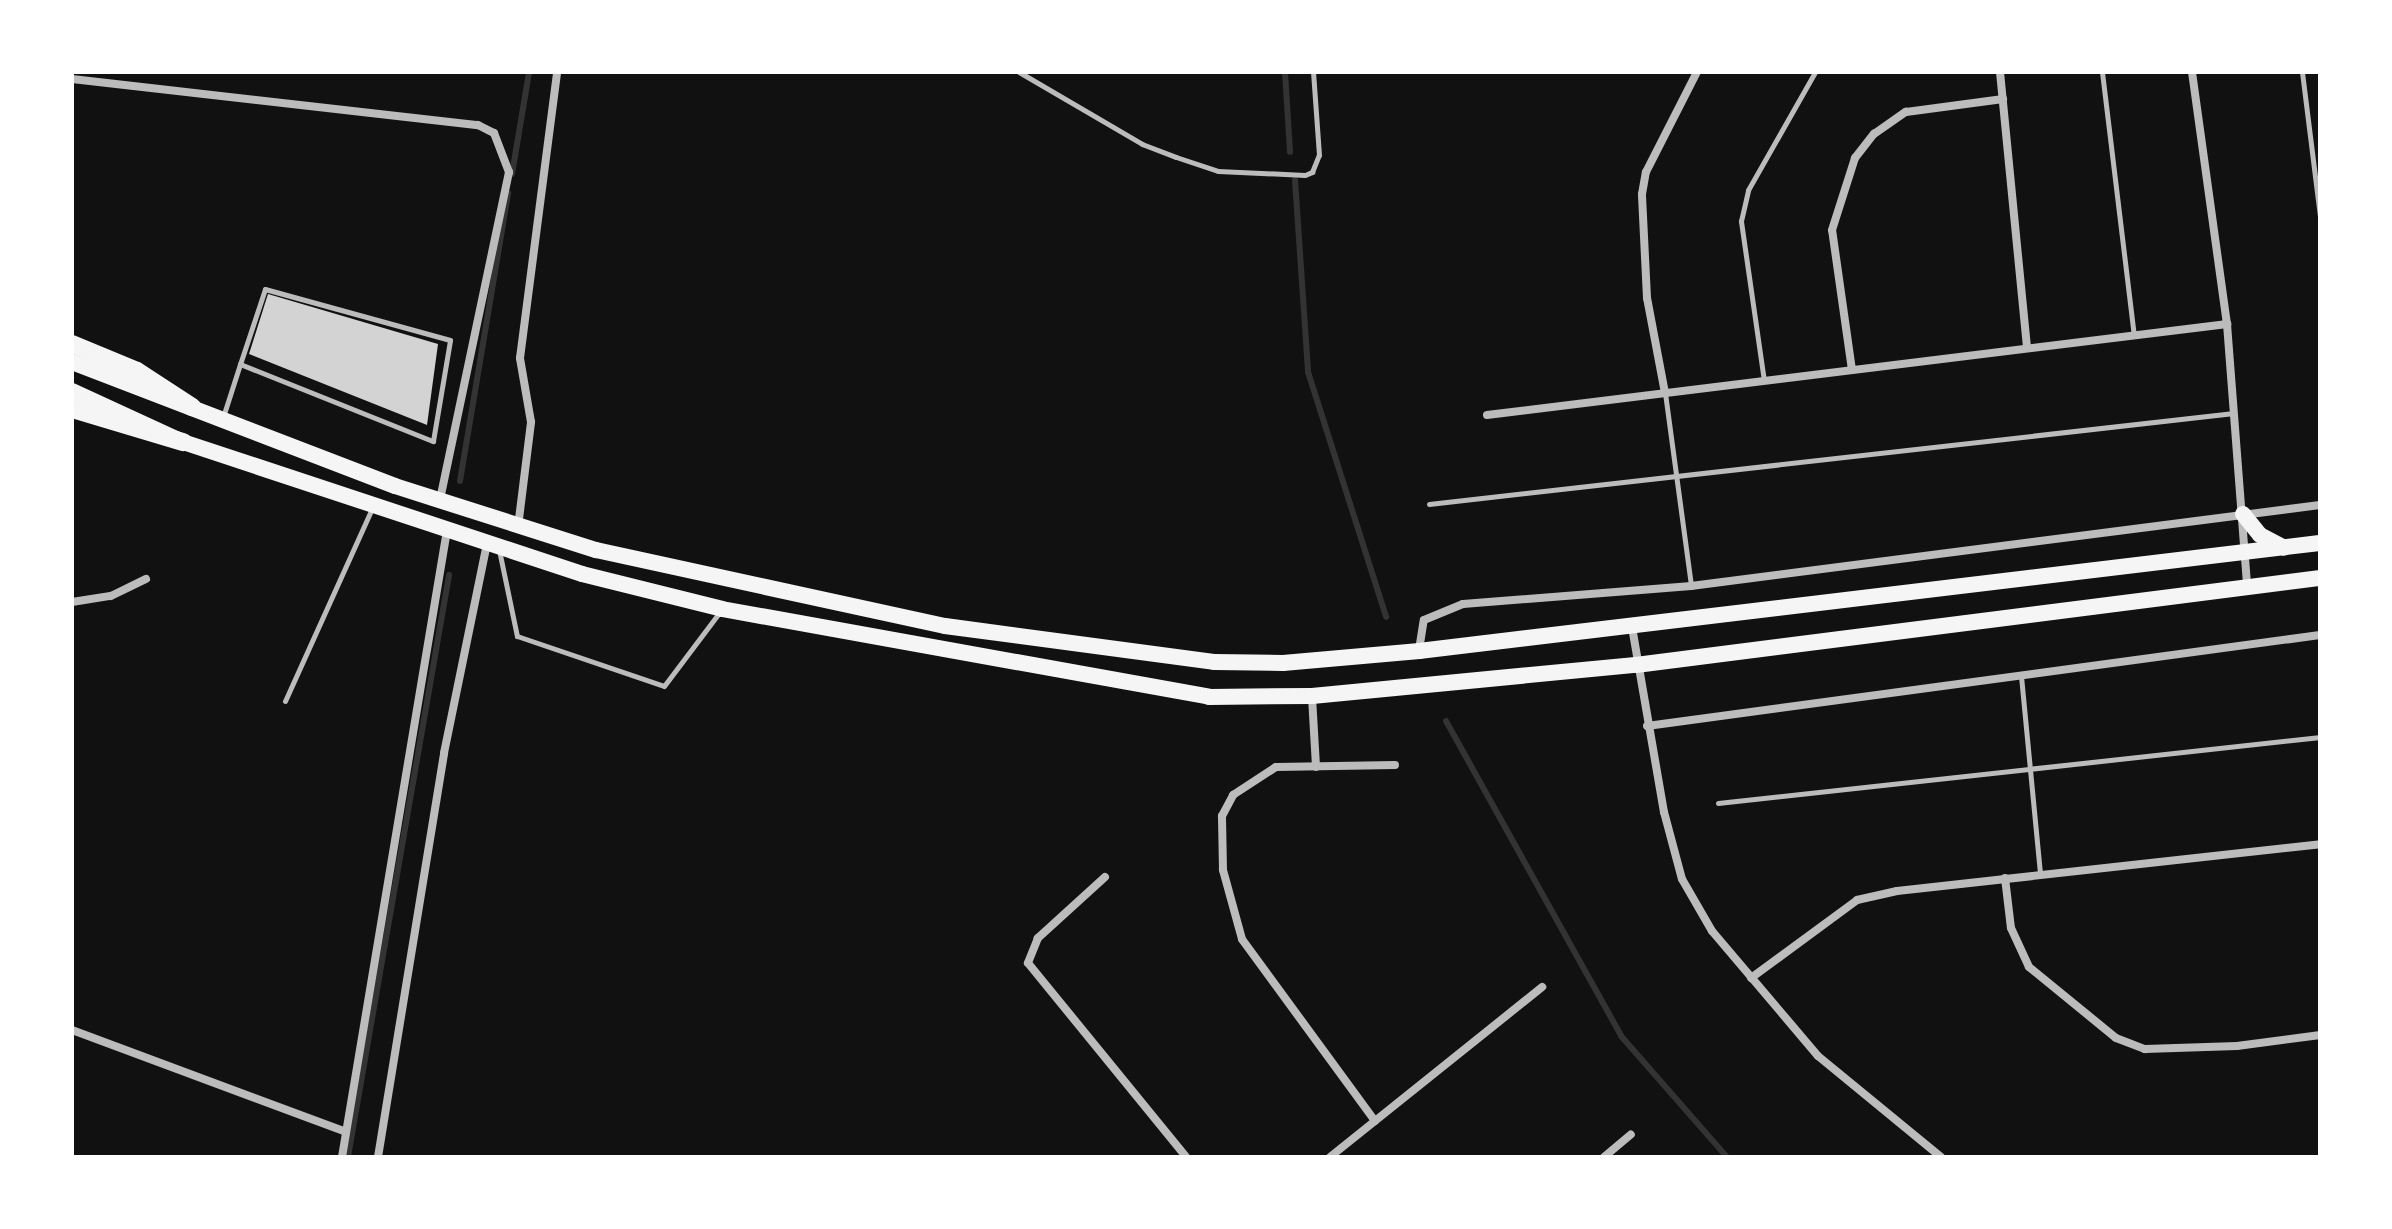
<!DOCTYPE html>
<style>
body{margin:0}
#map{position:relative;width:2392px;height:1229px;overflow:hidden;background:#111;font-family:"Alegreya Sans",sans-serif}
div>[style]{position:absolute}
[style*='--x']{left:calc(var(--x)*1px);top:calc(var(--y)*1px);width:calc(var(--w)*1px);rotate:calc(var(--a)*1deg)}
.stream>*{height:6px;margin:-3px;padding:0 3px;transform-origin:3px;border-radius:3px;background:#333}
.building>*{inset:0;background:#d3d3d3}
.service>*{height:5px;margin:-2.5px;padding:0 2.5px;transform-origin:2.5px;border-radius:2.5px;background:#bcbcbc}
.minor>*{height:8px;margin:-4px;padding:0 4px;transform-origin:4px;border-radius:4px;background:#bcbcbc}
.secondary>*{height:16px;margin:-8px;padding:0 8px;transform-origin:8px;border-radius:8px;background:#f5f5f5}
.primary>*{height:18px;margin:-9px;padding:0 9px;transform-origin:9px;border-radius:9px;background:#f5f5f5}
span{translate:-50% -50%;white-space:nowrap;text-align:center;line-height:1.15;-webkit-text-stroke:8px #fff;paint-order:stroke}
.frame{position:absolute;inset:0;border:74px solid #fff;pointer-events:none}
</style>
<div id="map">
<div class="stream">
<div style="--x:1285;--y:72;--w:80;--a:86.4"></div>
<div style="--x:512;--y:174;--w:103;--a:-80.5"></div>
<div style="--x:1295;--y:180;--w:192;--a:86.1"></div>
<div style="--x:1308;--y:372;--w:257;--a:72.3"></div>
<div style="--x:460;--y:481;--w:292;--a:-80.5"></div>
<div style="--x:1446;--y:721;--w:360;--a:60.9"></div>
<div style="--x:1621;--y:1036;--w:161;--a:48.8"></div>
<div style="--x:348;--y:1157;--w:591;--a:-80.15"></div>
</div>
<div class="building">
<div style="clip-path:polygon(268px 294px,438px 344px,427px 425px,249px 354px)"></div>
</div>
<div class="service">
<div style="--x:1019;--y:72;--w:143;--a:30.3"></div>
<div style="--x:1142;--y:144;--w:36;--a:21"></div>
<div style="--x:1176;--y:157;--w:44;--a:18.4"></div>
<div style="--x:1218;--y:171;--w:87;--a:2.6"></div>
<div style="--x:1305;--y:175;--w:8;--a:-23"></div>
<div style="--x:1312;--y:172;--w:18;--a:-68"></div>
<div style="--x:1319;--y:155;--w:83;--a:-94.1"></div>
<div style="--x:2102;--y:72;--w:265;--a:83.1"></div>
<div style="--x:2302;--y:72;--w:145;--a:82.9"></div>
<div style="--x:1764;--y:381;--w:162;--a:-98.2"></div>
<div style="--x:1741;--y:221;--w:32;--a:-77"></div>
<div style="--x:1748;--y:190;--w:136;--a:-60.4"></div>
<div style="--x:1665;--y:393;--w:194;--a:82.3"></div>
<div style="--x:223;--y:417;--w:56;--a:-72.2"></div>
<div style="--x:240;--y:364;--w:208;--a:21.8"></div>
<div style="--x:433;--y:441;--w:102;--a:-80.4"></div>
<div style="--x:450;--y:340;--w:192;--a:-164.6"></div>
<div style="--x:265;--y:289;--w:79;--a:108.4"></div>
<div style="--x:1429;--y:504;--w:810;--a:-6.45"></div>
<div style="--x:499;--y:550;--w:88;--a:78.2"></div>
<div style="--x:517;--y:636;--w:155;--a:18.8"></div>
<div style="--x:664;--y:686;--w:91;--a:-53"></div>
<div style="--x:2021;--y:676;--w:199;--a:84.5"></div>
<div style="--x:285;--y:701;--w:214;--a:-65.7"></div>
<div style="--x:1718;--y:803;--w:606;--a:-6.26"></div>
</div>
<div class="minor">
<div style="--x:2000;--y:72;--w:277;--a:84.4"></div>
<div style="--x:2192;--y:72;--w:254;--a:82.1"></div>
<div style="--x:2227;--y:324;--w:263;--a:85.6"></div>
<div style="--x:72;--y:79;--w:409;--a:6.5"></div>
<div style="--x:478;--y:125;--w:18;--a:27"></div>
<div style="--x:494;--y:133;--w:42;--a:69"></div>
<div style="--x:509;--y:172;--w:335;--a:101.9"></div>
<div style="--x:1852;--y:370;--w:141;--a:-98.1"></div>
<div style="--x:1832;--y:230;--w:76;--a:-72.3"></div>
<div style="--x:1855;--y:158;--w:31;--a:-52"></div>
<div style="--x:1874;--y:134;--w:39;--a:-35"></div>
<div style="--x:1906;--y:112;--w:98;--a:-7.6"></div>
<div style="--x:1665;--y:393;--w:97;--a:-100.7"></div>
<div style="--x:1647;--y:298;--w:104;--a:-92.8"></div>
<div style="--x:1642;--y:194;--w:22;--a:-80"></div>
<div style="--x:1646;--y:172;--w:112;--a:-63"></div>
<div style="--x:1487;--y:415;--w:746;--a:-7.01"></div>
<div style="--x:518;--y:527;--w:106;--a:-82.9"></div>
<div style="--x:531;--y:422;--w:65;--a:-99.8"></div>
<div style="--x:520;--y:358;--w:288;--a:-82.6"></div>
<div style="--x:72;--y:602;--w:39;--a:-9"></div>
<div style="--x:111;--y:596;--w:39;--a:-26"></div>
<div style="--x:1632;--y:627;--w:188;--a:80.2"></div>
<div style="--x:1664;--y:812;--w:69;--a:75"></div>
<div style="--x:1682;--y:879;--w:60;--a:60"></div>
<div style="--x:1712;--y:931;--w:164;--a:49.7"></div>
<div style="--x:1818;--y:1056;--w:159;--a:39.4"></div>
<div style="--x:1419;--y:650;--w:30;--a:-81"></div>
<div style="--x:1424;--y:620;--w:42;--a:-22.3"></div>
<div style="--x:1463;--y:604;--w:229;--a:-4.5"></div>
<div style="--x:1691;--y:586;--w:634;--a:-7.34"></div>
<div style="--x:1312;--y:697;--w:70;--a:86.7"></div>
<div style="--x:1647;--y:726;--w:679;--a:-7.7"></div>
<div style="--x:1105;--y:877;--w:91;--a:137.7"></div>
<div style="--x:1038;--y:938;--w:27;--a:112"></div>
<div style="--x:1028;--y:963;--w:250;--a:50.8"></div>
<div style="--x:2005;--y:878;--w:50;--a:83.2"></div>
<div style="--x:2011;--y:928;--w:43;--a:65.2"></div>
<div style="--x:2029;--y:967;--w:112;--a:39.2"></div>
<div style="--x:2116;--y:1038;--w:31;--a:21"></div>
<div style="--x:2145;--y:1049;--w:92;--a:-1.9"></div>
<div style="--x:2237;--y:1046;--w:84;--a:-7.5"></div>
<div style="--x:1751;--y:978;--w:132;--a:-36.3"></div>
<div style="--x:1857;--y:900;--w:41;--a:-12.7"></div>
<div style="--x:1897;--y:891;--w:426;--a:-6.3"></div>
<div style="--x:72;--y:1030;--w:292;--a:20.4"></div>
<div style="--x:1375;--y:1121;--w:225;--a:-126.2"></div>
<div style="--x:1242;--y:939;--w:72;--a:-105.4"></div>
<div style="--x:1223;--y:870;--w:54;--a:-91.1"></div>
<div style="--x:1222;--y:816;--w:24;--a:-62"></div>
<div style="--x:1233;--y:795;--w:51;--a:-33.1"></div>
<div style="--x:1276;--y:767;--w:119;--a:-1"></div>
<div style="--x:342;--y:1157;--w:636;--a:-80.49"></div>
<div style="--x:378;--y:1157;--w:409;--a:-80.7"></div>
<div style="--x:444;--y:753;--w:214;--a:-78.4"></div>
<div style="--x:1330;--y:1157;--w:272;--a:-38.7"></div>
<div style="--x:1604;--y:1157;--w:35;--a:-40"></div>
</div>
<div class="secondary">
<div style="--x:72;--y:362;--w:346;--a:21"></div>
<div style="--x:395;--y:486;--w:211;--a:17.7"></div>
<div style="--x:596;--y:550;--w:357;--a:12.3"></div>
<div style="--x:945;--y:626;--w:271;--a:7.6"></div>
<div style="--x:1214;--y:662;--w:69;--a:0.8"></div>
<div style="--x:1283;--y:663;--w:137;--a:-5"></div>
<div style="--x:1419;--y:651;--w:907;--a:-6.84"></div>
<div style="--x:72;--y:391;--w:122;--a:24.7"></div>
<div style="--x:183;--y:442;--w:420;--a:18.3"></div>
<div style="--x:582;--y:574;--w:144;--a:14"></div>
<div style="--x:722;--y:609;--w:495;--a:10.2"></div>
<div style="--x:1209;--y:697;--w:103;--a:-0.6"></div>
<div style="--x:1312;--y:696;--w:325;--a:-5.5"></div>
<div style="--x:1636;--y:665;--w:690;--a:-7.25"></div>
<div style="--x:2243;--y:514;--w:27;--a:51"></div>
<div style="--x:2260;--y:535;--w:27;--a:28"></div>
</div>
<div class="primary">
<div style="--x:72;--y:344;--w:70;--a:22.6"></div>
<div style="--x:137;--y:371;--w:66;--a:33.2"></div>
<div style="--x:72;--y:409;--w:116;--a:16.6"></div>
</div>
<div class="frame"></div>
</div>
